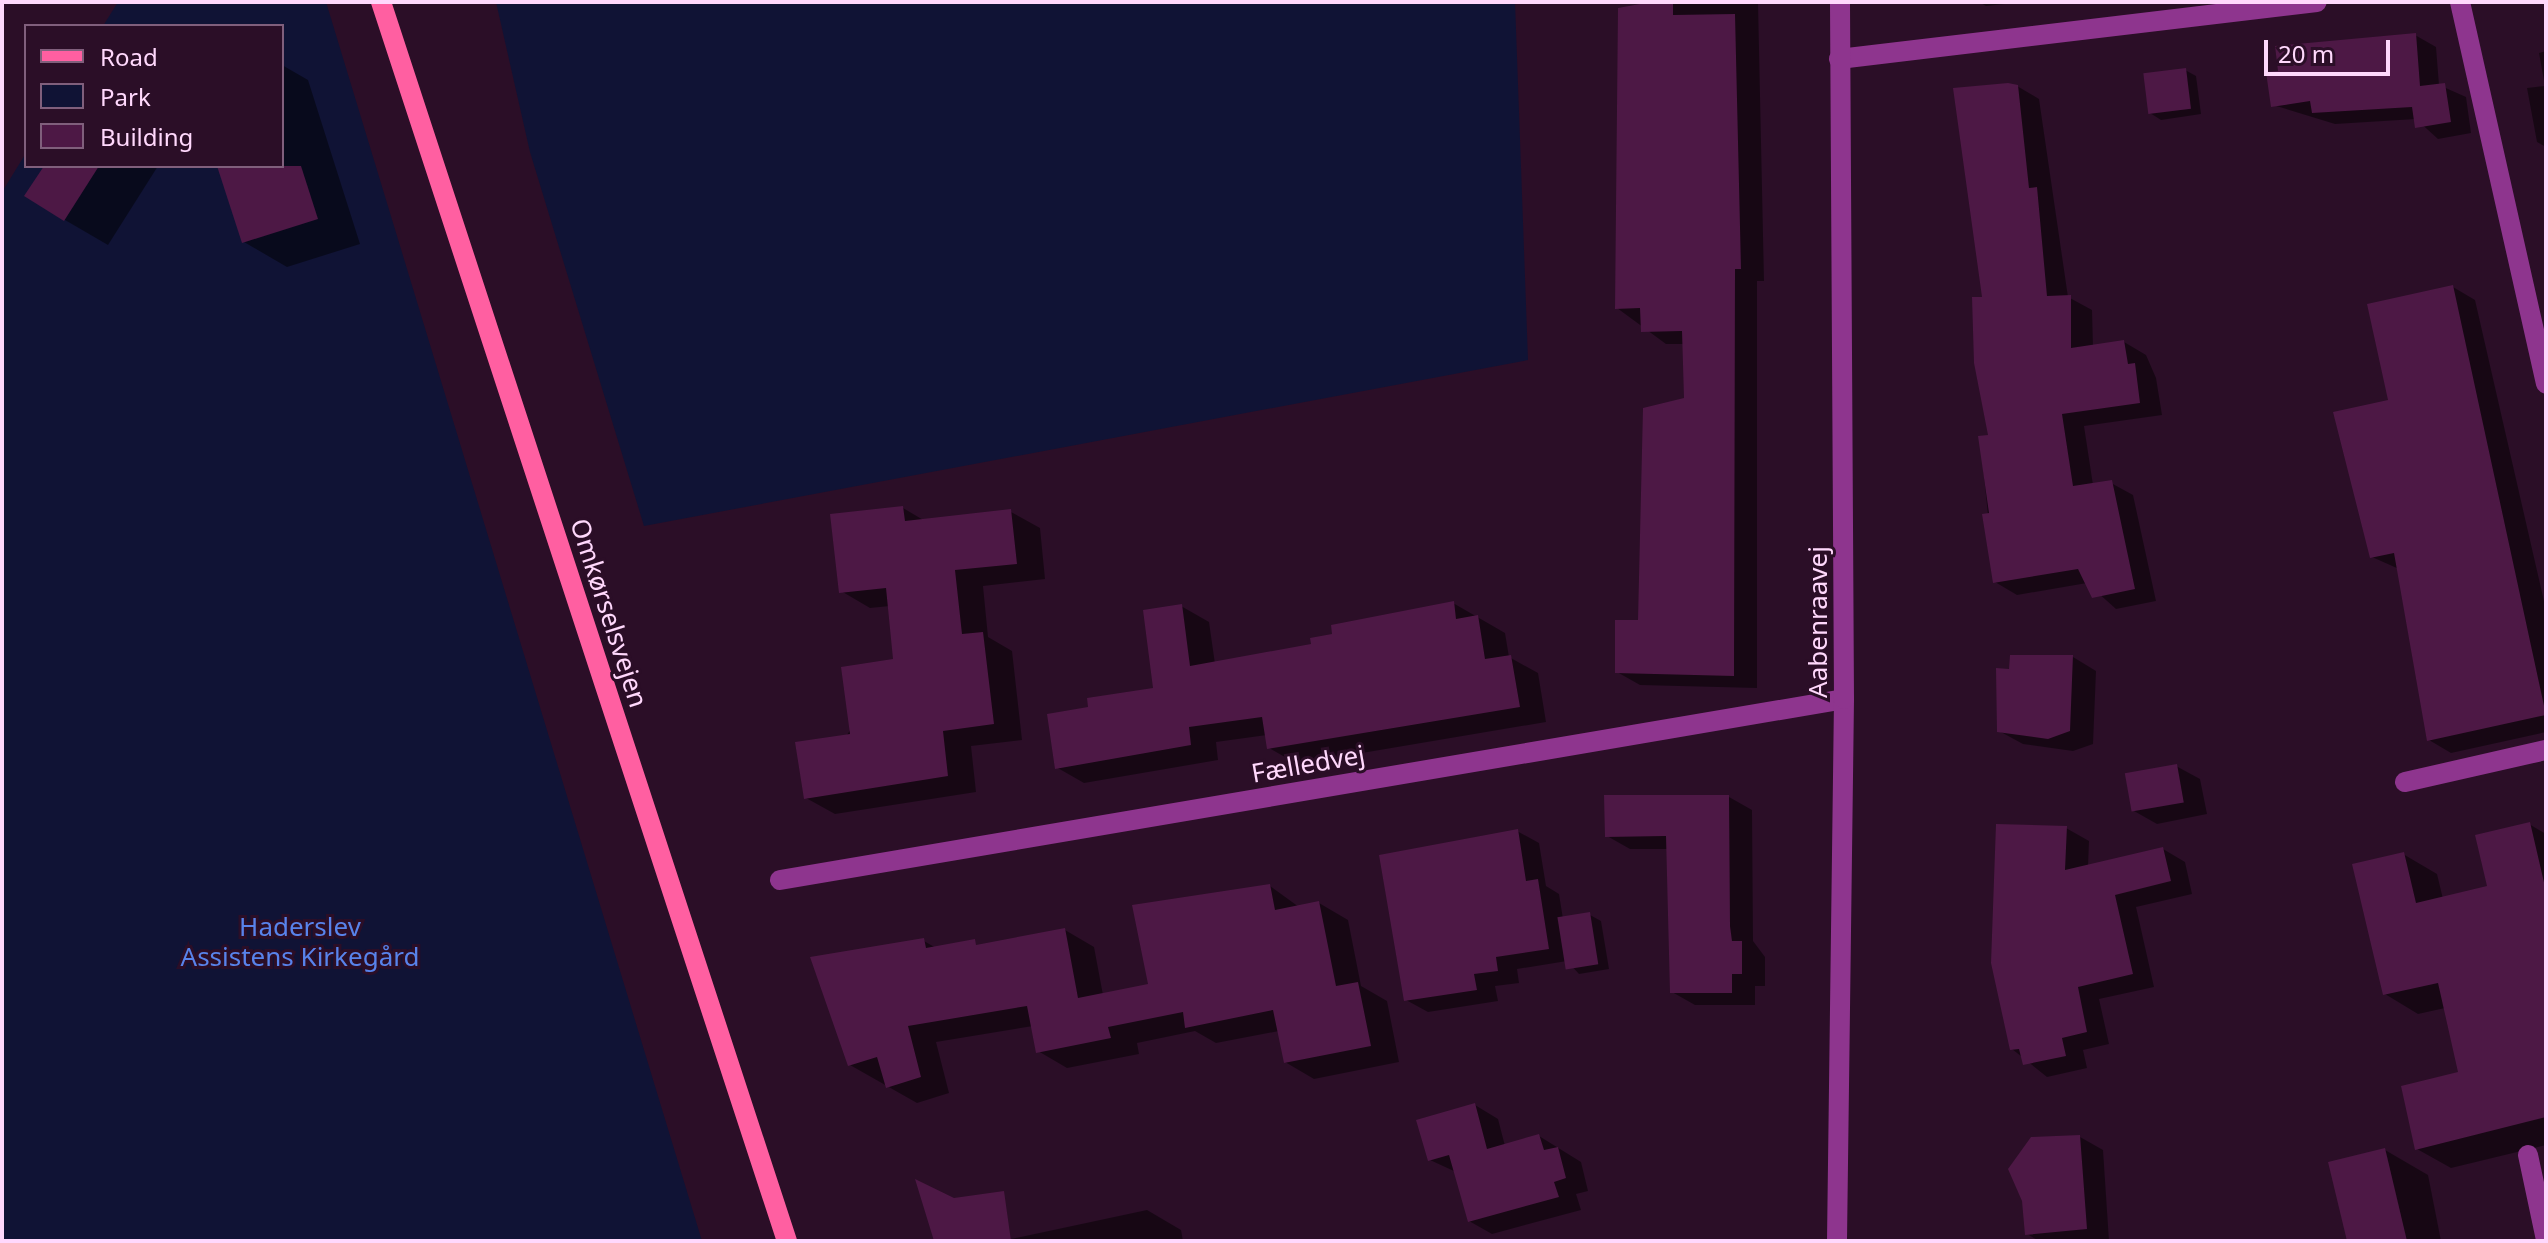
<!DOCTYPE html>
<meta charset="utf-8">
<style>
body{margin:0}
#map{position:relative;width:2548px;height:1243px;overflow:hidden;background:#2b0e27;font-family:"Noto Sans",sans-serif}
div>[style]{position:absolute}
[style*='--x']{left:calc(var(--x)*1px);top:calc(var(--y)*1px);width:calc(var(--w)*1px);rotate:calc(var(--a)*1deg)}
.green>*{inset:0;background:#101335}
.shadow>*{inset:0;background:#0007}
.building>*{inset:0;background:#4d1845;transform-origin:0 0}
.minor>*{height:20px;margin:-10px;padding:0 10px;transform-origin:10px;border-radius:10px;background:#8e358e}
.major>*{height:20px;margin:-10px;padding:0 10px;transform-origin:10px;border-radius:10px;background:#ff5fa1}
span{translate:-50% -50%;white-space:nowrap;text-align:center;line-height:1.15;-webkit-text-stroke:6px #2b0e27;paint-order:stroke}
.street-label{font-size:26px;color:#ffd8fc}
.park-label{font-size:26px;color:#5883eb}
.frame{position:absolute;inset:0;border:4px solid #ffd8fc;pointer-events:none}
.legend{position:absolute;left:24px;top:24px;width:260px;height:144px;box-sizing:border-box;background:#2b0e27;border:2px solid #805f7c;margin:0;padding:10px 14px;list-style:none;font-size:24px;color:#ffd8fc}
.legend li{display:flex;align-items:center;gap:16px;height:40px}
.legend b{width:40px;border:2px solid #805f7c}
.scale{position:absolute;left:2264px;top:40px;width:126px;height:36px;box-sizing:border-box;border:4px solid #ffd8fc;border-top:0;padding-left:10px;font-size:24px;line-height:28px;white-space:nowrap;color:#ffd8fc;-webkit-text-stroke:6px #2b0e27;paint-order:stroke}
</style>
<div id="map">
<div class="green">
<div style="clip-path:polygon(118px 2px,326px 2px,702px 1241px,2px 1241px,2px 192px,26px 153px,26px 166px,282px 166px,282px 26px,103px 26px)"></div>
<div style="clip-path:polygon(496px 2px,1515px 2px,1528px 360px,644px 526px,530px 152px)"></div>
</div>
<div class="shadow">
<div style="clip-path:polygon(1648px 2px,1758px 2px,1764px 281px,1757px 281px,1757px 688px,1640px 685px,1617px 672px,1640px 622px,1686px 400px,1684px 344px,1666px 344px,1617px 308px)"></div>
<div style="clip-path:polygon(1979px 2px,2023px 2px,1986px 6px)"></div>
<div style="clip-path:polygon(2415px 35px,2436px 47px,2439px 85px,2466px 97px,2471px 133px,2438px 139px,2416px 119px,2335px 124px,2273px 105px)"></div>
<div style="clip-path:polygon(2546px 51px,2546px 147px,2537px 142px,2527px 88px,2545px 86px,2539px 53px)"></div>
<div style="clip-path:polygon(282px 65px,308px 80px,360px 244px,287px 267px,244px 242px,220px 166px,282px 166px)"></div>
<div style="clip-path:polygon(2185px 70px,2196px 76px,2201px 114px,2161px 120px,2150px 113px)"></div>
<div style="clip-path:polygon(2017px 86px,2039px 99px,2068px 297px,2092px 310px,2093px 347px,2124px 342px,2146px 355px,2156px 378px,2162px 415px,2084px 426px,2093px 485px,2111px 483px,2133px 495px,2156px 601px,2116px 609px,2087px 583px,2017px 595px,1995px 582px,1980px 438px,1990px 436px,1984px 299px)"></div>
<div style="clip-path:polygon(46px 166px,158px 166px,108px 245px,65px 220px)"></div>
<div style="clip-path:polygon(2453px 287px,2475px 300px,2546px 610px,2546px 732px,2451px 753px,2429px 740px,2399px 569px,2372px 557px,2391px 401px)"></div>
<div style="clip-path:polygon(903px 508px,925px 521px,1011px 512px,1040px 528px,1045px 579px,983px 586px,988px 637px,1012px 651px,1022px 740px,971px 746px,976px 792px,835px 814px,806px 798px,895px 661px,890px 606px,870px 608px,841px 591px)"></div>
<div style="clip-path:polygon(1453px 603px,1505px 633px,1509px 657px,1538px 673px,1546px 722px,1297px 764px,1269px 748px,1267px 735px,1216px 742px,1218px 760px,1084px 783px,1056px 767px,1091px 709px,1155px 690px,1181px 606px,1209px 622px,1215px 664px,1313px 646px)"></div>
<div style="clip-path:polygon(2073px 657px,2096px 671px,2093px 744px,2073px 751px,2023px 744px,1999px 731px,2011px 671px)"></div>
<div style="clip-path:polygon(2176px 766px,2200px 779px,2207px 814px,2157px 824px,2134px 811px)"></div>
<div style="clip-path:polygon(1729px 797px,1752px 810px,1753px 941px,1765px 957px,1765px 986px,1755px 986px,1755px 1005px,1695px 1005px,1672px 992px,1668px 849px,1630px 849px,1607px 836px)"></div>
<div style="clip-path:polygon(2529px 824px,2546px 834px,2546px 1145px,2451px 1168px,2417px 1149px,2460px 1074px,2445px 1008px,2418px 1014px,2385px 994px,2403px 854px,2437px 874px,2443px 899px,2489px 888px)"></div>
<div style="clip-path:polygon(2066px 828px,2089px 841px,2088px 867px,2163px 849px,2185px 862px,2192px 894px,2136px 907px,2154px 987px,2099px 999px,2109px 1044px,2083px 1050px,2087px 1068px,2047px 1077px,2012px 1049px)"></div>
<div style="clip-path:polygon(1517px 831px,1539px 843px,1546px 886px,1559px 894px,1563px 919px,1590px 915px,1601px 921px,1609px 969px,1579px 974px,1567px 961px,1517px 969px,1519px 983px,1495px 986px,1498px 1001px,1428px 1012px,1406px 1000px)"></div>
<div style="clip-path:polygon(1270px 886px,1299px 907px,1319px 903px,1348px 920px,1361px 986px,1387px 1001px,1399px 1062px,1314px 1079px,1285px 1062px,1279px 1031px,1216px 1043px,1195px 1031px,1137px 1043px,1139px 1054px,1067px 1068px,1038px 1051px,1033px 1026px,936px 1042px,949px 1093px,917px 1103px,850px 1065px,924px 941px,936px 948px,983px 946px,1065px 930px,1094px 947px,1103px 995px,1150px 986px)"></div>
<div style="clip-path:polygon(1475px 1105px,1498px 1119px,1505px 1146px,1539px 1136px,1581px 1162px,1588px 1191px,1576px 1194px,1581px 1210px,1492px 1234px,1469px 1221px,1456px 1172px,1430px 1160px)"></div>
<div style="clip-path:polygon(2080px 1137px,2103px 1150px,2109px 1241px,2039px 1241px,2027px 1234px)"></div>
<div style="clip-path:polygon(2385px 1150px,2428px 1175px,2441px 1241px,2349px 1241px)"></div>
<div style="clip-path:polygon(1147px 1210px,1181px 1230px,1183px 1241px,1002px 1241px)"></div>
</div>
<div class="building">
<div style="clip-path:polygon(1651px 2px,1673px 2px,1673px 15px,1735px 14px,1741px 269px,1735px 269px,1734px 676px,1615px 673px,1615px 620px,1638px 620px,1643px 408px,1684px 398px,1682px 331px,1641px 332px,1640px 308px,1615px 309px,1618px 8px)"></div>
<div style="clip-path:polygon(2416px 33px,2420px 86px,2445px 83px,2451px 122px,2415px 128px,2412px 107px,2312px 113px,2310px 101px,2271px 107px,2266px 72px,2278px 71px,2275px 46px)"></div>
<div style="left:2186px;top:68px;width:41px;height:43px;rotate:83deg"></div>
<div style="clip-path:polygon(2008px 83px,2018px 85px,2029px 188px,2037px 187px,2047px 296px,2071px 295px,2071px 348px,2124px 340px,2128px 364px,2135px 363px,2140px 403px,2062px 414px,2073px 486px,2112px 480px,2135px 589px,2092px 598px,2078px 569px,1993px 583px,1982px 514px,1989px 513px,1978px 436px,1988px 435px,1974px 363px,1972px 297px,1982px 297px,1953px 88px)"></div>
<div style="clip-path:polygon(44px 166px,99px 166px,64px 221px,24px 196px)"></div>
<div style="clip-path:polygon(217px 166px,301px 166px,318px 219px,242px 243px)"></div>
<div style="clip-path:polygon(2453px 285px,2546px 715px,2427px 741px,2394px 553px,2370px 558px,2333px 412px,2388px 400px,2367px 304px)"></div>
<div style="clip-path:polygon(903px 506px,905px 521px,1011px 509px,1017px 564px,955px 570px,962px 634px,983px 632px,994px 724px,943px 731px,948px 776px,804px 799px,795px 742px,850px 734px,841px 667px,893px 659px,886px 588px,839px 593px,830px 514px)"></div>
<div style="clip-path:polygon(1454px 601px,1456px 619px,1478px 615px,1485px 659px,1511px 655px,1520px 707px,1267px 749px,1262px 717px,1189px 727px,1191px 745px,1055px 769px,1047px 714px,1088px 707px,1087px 698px,1153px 688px,1143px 610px,1182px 604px,1190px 666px,1311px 644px,1310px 638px,1332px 634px,1331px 625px)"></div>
<div style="clip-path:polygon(2010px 655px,2073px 655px,2070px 731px,2048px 739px,1997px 732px,1996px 668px,2009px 669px)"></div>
<div style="left:2177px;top:764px;width:39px;height:53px;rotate:80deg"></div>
<div style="clip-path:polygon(1604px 795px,1729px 795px,1730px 926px,1732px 941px,1742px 941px,1742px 974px,1732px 974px,1732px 993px,1670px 993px,1666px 836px,1605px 837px)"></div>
<div style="clip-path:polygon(2530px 822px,2546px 891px,2546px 1117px,2415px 1150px,2401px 1086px,2458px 1072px,2438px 983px,2383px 995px,2352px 864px,2404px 852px,2416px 903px,2487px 886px,2475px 835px)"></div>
<div style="clip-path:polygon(1996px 824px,2067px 826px,2065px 870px,2163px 847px,2171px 881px,2115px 895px,2133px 974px,2078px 987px,2087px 1032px,2062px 1038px,2066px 1056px,2023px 1065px,2019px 1049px,2010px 1050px,1991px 963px)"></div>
<div style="clip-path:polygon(1518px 829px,1526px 881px,1538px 879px,1549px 949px,1496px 957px,1498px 971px,1474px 974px,1477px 990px,1404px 1001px,1379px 855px)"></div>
<div style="clip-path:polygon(1270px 884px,1275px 910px,1319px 901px,1336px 986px,1358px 982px,1371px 1046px,1284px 1063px,1273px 1010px,1185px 1028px,1183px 1012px,1108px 1027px,1111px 1038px,1036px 1053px,1027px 1006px,908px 1026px,921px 1077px,886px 1088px,877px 1057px,848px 1066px,810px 957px,924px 938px,926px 948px,975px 939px,976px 945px,1065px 928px,1078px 998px,1148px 984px,1132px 905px)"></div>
<div style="left:1590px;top:912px;width:53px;height:33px;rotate:81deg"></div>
<div style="clip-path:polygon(1475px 1103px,1487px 1149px,1539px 1134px,1544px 1150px,1558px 1147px,1566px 1178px,1554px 1182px,1559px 1197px,1468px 1222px,1449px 1155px,1428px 1161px,1416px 1120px)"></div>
<div style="clip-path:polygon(2080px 1135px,2087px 1229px,2025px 1235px,2022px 1201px,2008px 1169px,2031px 1137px)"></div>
<div style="clip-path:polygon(2385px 1148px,2407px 1241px,2347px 1241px,2328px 1162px)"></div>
<div style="clip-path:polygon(915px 1179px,954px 1198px,1004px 1191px,1011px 1241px,934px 1241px)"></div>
</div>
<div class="minor">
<div style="--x:2460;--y:2;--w:391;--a:77.3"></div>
<div style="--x:1839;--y:59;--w:481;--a:-6.8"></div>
<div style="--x:2405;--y:782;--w:145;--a:-12.8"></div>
<div style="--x:780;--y:880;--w:1079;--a:-9.65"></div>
<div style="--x:2528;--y:1155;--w:87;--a:78"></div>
<div style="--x:1837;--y:1241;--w:542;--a:-89.26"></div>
<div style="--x:1844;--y:699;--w:697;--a:-90.33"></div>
</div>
<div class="major">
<div style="--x:381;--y:2;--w:1304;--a:71.86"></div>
</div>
<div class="street-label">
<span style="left:609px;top:613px;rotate:72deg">Omkørselsvejen</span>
<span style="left:1818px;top:622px;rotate:-90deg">Aabenraavej</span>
<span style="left:1308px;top:764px;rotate:-10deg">Fælledvej</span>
</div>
<div class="park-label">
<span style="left:300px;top:942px">Haderslev<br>Assistens Kirkegård</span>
</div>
<div class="frame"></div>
<ul class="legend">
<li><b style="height:10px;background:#ff5fa1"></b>Road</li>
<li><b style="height:22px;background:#101335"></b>Park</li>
<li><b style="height:22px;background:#4d1845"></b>Building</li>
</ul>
<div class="scale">20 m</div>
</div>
